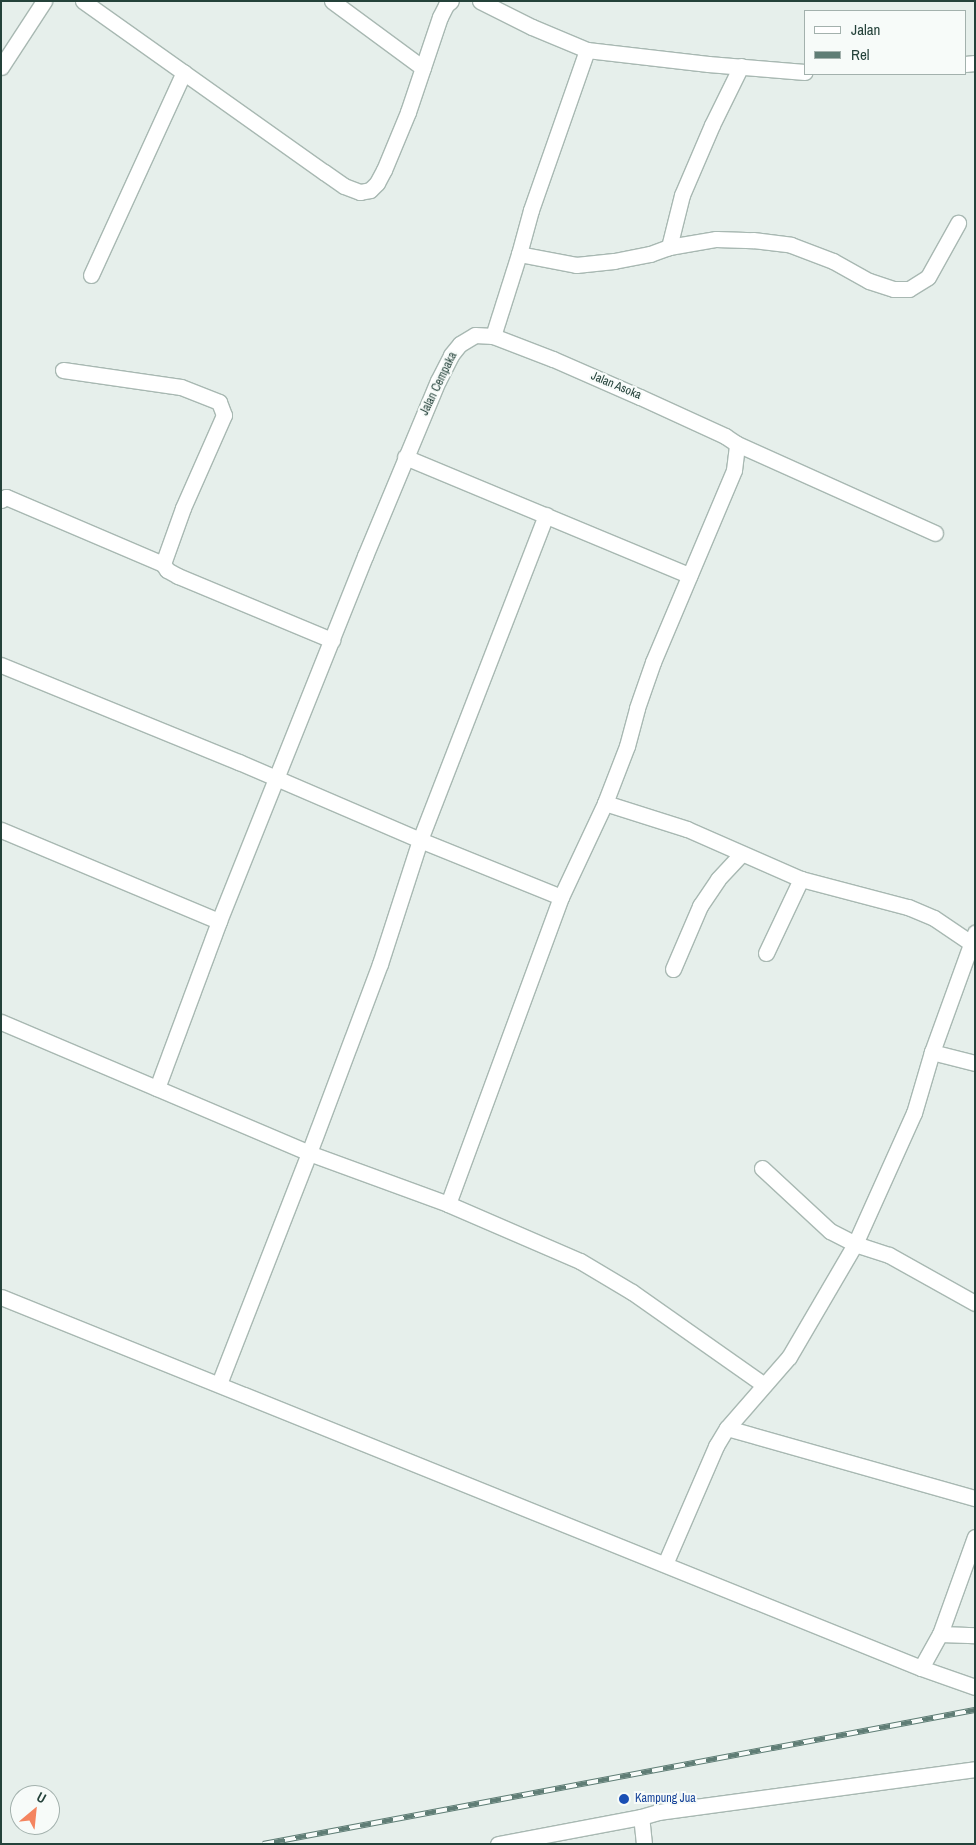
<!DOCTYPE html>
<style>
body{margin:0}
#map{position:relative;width:976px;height:1845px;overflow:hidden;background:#e6efeb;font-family:"Archivo Narrow",sans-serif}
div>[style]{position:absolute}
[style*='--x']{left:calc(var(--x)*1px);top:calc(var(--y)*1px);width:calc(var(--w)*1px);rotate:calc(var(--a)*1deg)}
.roads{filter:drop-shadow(1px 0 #a8b8b2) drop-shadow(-1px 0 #a8b8b2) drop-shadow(0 1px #a8b8b2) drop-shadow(0 -1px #a8b8b2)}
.minor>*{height:15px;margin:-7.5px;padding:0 7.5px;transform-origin:7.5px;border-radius:7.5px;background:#fff}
.rail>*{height:5.5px;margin-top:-2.75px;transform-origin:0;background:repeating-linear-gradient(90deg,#f7fbf9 0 11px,#5f7d75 0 22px);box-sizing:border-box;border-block:1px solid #5f7d75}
.dots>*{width:14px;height:14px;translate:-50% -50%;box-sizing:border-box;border:2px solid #f7fbf9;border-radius:50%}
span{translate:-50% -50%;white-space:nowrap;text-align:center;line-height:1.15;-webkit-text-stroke:4px #f7fbf9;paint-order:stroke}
.street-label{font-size:12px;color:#24423a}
.transit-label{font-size:12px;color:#164399}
.left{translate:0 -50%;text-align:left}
.frame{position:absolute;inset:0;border:2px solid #24423a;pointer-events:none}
.legend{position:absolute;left:804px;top:10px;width:162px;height:65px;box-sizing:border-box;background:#f7fbf9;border:1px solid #a3b1ad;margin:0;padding:6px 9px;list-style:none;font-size:15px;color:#24423a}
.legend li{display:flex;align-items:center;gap:10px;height:25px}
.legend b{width:25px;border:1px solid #a3b1ad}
.north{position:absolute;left:10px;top:1785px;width:50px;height:50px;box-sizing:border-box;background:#f7fbf9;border:1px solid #a3b1ad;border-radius:50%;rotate:28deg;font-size:14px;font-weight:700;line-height:20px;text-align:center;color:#24423a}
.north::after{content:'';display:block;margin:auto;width:18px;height:22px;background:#f4845f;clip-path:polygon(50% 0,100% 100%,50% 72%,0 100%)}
</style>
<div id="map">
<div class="roads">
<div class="minor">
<div style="--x:83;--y:1;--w:296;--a:35.4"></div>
<div style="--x:324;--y:172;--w:24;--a:35"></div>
<div style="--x:344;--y:186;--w:17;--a:21"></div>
<div style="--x:360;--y:192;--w:10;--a:-11"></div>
<div style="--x:370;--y:190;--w:10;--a:-45"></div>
<div style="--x:377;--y:183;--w:15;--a:-62"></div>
<div style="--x:384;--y:170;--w:63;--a:-67.5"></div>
<div style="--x:408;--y:112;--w:100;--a:-71.4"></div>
<div style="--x:440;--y:17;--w:13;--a:-63"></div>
<div style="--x:446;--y:5;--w:6;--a:-39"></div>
<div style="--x:332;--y:1;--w:113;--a:36.4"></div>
<div style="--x:480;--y:1;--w:58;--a:26.6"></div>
<div style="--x:532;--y:27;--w:60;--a:22.7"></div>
<div style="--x:587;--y:50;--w:122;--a:6.6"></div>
<div style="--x:708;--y:64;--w:97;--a:4.7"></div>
<div style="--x:587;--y:50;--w:170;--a:109.3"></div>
<div style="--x:531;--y:210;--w:46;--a:105.3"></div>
<div style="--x:519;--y:254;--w:58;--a:10.9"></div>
<div style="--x:576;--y:265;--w:38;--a:-6"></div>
<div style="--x:614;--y:261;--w:37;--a:-11"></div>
<div style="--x:650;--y:254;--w:20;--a:-20"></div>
<div style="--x:965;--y:64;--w:10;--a:-6"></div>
<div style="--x:741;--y:66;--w:66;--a:116.2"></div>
<div style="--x:712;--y:125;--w:76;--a:113.2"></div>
<div style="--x:682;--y:195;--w:54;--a:104"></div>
<div style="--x:669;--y:247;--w:48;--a:-9.7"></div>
<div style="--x:716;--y:239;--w:37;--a:2"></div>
<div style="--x:753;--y:240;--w:38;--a:7"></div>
<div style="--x:791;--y:245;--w:45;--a:20.9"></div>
<div style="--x:833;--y:261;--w:41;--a:29.1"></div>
<div style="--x:869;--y:281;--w:26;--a:18"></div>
<div style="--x:894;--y:289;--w:15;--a:0"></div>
<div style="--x:909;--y:289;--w:22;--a:-32"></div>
<div style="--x:928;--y:277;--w:62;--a:-60.9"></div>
<div style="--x:1;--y:67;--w:79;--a:-56.9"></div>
<div style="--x:91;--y:275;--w:223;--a:-65.4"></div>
<div style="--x:493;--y:336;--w:86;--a:-72.4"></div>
<div style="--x:63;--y:370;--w:119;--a:8.2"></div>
<div style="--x:181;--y:387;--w:41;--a:21.5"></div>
<div style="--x:219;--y:402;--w:14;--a:69"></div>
<div style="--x:224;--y:415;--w:102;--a:113.8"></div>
<div style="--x:183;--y:508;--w:59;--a:109.7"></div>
<div style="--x:163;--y:564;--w:7;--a:56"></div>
<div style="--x:167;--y:570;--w:13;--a:29"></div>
<div style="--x:178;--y:576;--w:167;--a:22.6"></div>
<div style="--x:405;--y:457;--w:308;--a:22.6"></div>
<div style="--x:1;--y:500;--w:6;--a:-31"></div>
<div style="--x:6;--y:497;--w:171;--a:23.1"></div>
<div style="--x:546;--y:515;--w:349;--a:111.2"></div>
<div style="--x:420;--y:840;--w:130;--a:107.9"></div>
<div style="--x:380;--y:964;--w:202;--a:110.6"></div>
<div style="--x:309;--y:1153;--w:148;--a:20.1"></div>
<div style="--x:448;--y:1204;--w:144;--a:23.4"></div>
<div style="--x:580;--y:1261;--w:61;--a:30.8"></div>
<div style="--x:632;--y:1292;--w:160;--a:35.1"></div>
<div style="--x:1;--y:665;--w:257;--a:22.2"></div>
<div style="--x:239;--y:762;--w:197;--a:23.3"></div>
<div style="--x:420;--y:840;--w:152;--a:22"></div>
<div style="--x:605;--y:803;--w:86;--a:17.6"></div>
<div style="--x:687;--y:829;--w:124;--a:23.7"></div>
<div style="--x:801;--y:879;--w:111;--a:14.7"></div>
<div style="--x:908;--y:907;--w:28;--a:23"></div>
<div style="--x:934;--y:918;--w:45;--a:34"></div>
<div style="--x:1;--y:830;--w:236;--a:22.7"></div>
<div style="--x:766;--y:953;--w:82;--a:-64.7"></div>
<div style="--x:673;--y:969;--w:69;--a:-66.8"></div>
<div style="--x:700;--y:906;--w:32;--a:-56"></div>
<div style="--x:718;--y:879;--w:33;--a:-47"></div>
<div style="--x:1;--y:1022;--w:335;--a:23"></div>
<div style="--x:309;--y:1153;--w:248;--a:111.3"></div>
<div style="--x:932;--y:1052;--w:44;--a:14.3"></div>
<div style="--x:157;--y:1088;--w:178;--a:-69.6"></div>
<div style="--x:219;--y:921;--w:393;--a:-68.2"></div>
<div style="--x:365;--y:556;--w:190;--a:-67.4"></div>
<div style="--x:438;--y:381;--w:29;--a:-63"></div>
<div style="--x:451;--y:355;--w:14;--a:-51"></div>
<div style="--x:460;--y:344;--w:17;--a:-31"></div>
<div style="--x:475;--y:335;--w:18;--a:3"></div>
<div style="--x:493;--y:336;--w:64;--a:21"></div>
<div style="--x:553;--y:359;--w:95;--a:23.6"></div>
<div style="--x:640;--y:397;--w:94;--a:24.6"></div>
<div style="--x:725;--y:436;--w:14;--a:34"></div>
<div style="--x:737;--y:444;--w:217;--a:24.2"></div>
<div style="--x:762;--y:1168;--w:93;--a:42.8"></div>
<div style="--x:830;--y:1231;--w:28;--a:27"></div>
<div style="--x:855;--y:1244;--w:36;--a:18"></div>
<div style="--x:889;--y:1255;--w:98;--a:29.2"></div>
<div style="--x:448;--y:1204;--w:327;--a:-69.8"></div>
<div style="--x:561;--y:897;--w:104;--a:-64.9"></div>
<div style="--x:605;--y:803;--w:61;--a:-68.9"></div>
<div style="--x:627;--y:746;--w:39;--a:-75"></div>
<div style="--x:637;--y:708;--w:49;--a:-70.8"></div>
<div style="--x:653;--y:662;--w:208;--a:-67.1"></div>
<div style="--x:734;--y:470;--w:26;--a:-83"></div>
<div style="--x:1;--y:1297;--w:992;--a:21.96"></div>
<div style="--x:921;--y:1668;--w:57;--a:19.4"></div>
<div style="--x:727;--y:1428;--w:258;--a:15.8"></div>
<div style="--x:665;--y:1564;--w:129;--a:-66.6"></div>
<div style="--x:716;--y:1446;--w:21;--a:-59"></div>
<div style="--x:727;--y:1428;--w:94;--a:-48.9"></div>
<div style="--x:789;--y:1357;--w:131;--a:-59.7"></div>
<div style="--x:855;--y:1244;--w:144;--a:-65.8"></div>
<div style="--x:914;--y:1113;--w:64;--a:-73.6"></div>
<div style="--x:932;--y:1052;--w:127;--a:-70.1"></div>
<div style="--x:940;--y:1634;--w:35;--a:2"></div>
<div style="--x:921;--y:1668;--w:39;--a:-61"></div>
<div style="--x:940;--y:1634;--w:103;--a:-70.2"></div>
<div style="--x:498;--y:1844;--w:146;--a:-10.7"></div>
<div style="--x:644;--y:1844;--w:27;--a:-96"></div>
<div style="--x:641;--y:1817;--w:18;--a:-16"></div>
<div style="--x:658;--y:1812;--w:320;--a:-7.7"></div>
</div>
</div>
<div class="rail">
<div style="--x:263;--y:1844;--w:724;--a:-10.66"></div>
</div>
<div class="dots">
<div style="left:624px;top:1799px;background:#1a4fb4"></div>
</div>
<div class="street-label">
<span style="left:439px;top:384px;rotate:-64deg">Jalan Cempaka</span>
<span style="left:616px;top:386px;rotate:23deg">Jalan Asoka</span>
</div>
<div class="transit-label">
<span class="left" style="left:635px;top:1799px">Kampung Jua</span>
</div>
<div class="frame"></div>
<ul class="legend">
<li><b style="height:6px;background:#fff"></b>Jalan</li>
<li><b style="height:6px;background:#5f7d75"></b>Rel</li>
</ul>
<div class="north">U</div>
</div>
